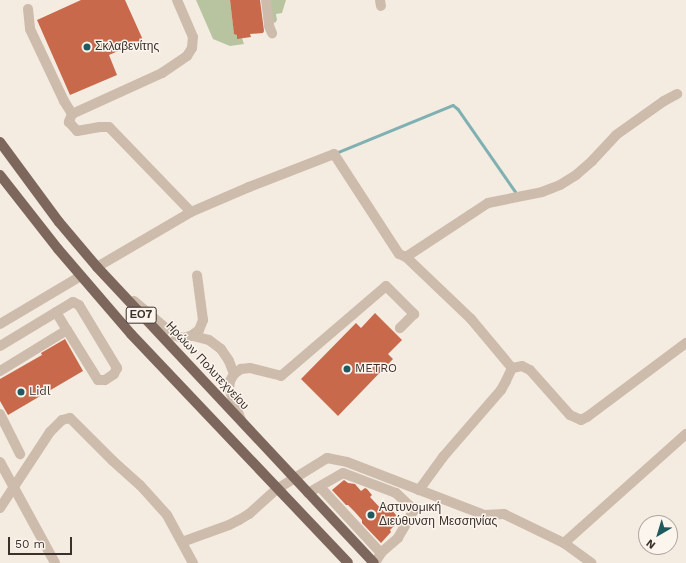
<!DOCTYPE html>
<meta charset="utf-8">
<style>
body{margin:0}
#map{position:relative;width:686px;height:563px;overflow:hidden;background:#f4ebe1;font-family:"Work Sans",sans-serif}
div>[style]{position:absolute}
[style*='--x']{left:calc(var(--x)*1px);top:calc(var(--y)*1px);width:calc(var(--w)*1px);rotate:calc(var(--a)*1deg)}
.green>*{inset:0;background:#b8c4a0}
.stream>*{height:2.5px;margin:-1.25px;padding:0 1.25px;transform-origin:1.25px;border-radius:1.25px;background:#7fb0b2}
.building>*{inset:0;background:#c8694b}
.minor>*{height:10px;margin:-5px;padding:0 5px;transform-origin:5px;border-radius:5px;background:#cdbbac}
.major>*{height:10px;margin:-5px;padding:0 5px;transform-origin:5px;border-radius:5px;background:#7d675c}
.dots>*{width:11px;height:11px;translate:-50% -50%;box-sizing:border-box;border:2px solid #fbf5ee;border-radius:50%}
span{translate:-50% -50%;white-space:nowrap;text-align:center;line-height:1.15;-webkit-text-stroke:3px #fbf5ee;paint-order:stroke}
.shield-label span{padding:1px 3px;background:#fbf5ee;border:1px solid;border-radius:3px;-webkit-text-stroke-width:0}
.shield-label{font-size:11px;color:#3b302b;font-weight:700}
.poi-label{font-size:12px;color:#3b302b}
.left{translate:0 -50%;text-align:left}
.street-label{font-size:12px;color:#3b302b}
.north{position:absolute;left:638px;top:515px;width:40px;height:40px;box-sizing:border-box;background:#fbf5ee;border:1px solid #aea6a0;border-radius:50%;rotate:218deg;font-size:11px;font-weight:700;line-height:16px;text-align:center;color:#3b302b}
.north::after{content:'';display:block;margin:auto;width:14px;height:18px;background:#1f5a5e;clip-path:polygon(50% 0,100% 100%,50% 72%,0 100%)}
.scale{position:absolute;left:8px;top:537px;width:64px;height:18px;box-sizing:border-box;border:2px solid #3b302b;border-top:0;padding-left:5px;font-size:12px;line-height:14px;white-space:nowrap;color:#3b302b;-webkit-text-stroke:3px #fbf5ee;paint-order:stroke}
</style>
<div id="map">
<div class="green">
<div style="clip-path:polygon(196px 0,230px 0,234px 33px,242px 38px,244px 44px,230px 46px,213px 39px)"></div>
<div style="clip-path:polygon(269px 0,286px 0,282px 13px,276px 14px,277px 20px,275px 23px,272px 21px)"></div>
</div>
<div class="stream">
<div style="--x:336;--y:153;--w:126;--a:-22.3"></div>
<div style="--x:453;--y:105;--w:6;--a:39"></div>
<div style="--x:458;--y:109;--w:103;--a:55.2"></div>
</div>
<div class="building">
<div style="clip-path:polygon(81px 0,125px 0,143px 40px,109px 55px,117px 75px,70px 95px,37px 20px)"></div>
<div style="clip-path:polygon(230px 0,260px 0,264px 31px,263px 33px,250px 34px,251px 37px,237px 39px,237px 35px,234px 34px)"></div>
<div style="clip-path:polygon(375px 313px,402px 340px,388px 354px,393px 359px,338px 416px,301px 379px,356px 323px,361px 328px)"></div>
<div style="clip-path:polygon(65px 339px,83px 371px,8px 415px,0 401px,0 379px,42px 355px,41px 353px)"></div>
<div style="clip-path:polygon(344px 480px,348px 483px,355px 484px,361px 491px,365px 488px,367px 489px,372px 495px,370px 497px,384px 512px,390px 508px,396px 515px,394px 526px,390px 530px,391px 532px,381px 543px,362px 523px,362px 520px,354px 511px,348px 505px,346px 505px,332px 490px)"></div>
</div>
<div class="minor">
<div style="--x:266;--y:0;--w:26;--a:83"></div>
<div style="--x:269;--y:26;--w:8;--a:67"></div>
<div style="--x:380;--y:0;--w:6;--a:81"></div>
<div style="--x:28;--y:9;--w:20;--a:84"></div>
<div style="--x:30;--y:29;--w:80;--a:64.7"></div>
<div style="--x:64;--y:101;--w:15;--a:58"></div>
<div style="--x:72;--y:114;--w:99;--a:-24.5"></div>
<div style="--x:162;--y:73;--w:30;--a:-34"></div>
<div style="--x:187;--y:56;--w:9;--a:-58"></div>
<div style="--x:192;--y:48;--w:11;--a:-85"></div>
<div style="--x:193;--y:37;--w:40;--a:-113.4"></div>
<div style="--x:72;--y:114;--w:9;--a:111"></div>
<div style="--x:69;--y:122;--w:12;--a:48"></div>
<div style="--x:77;--y:131;--w:23;--a:-10"></div>
<div style="--x:100;--y:127;--w:9;--a:0"></div>
<div style="--x:109;--y:127;--w:118;--a:46"></div>
<div style="--x:406;--y:257;--w:98;--a:-33.4"></div>
<div style="--x:488;--y:203;--w:55;--a:-11.5"></div>
<div style="--x:542;--y:192;--w:19;--a:-21"></div>
<div style="--x:560;--y:185;--w:19;--a:-32"></div>
<div style="--x:576;--y:175;--w:21;--a:-41"></div>
<div style="--x:592;--y:161;--w:35;--a:-47"></div>
<div style="--x:616;--y:135;--w:59;--a:-35.3"></div>
<div style="--x:664;--y:101;--w:15;--a:-28"></div>
<div style="--x:97;--y:267;--w:109;--a:-30.3"></div>
<div style="--x:191;--y:212;--w:63;--a:-23.3"></div>
<div style="--x:249;--y:187;--w:91;--a:-21.2"></div>
<div style="--x:334;--y:154;--w:119;--a:57"></div>
<div style="--x:399;--y:254;--w:8;--a:23"></div>
<div style="--x:406;--y:257;--w:90;--a:43.6"></div>
<div style="--x:471;--y:319;--w:64;--a:50.1"></div>
<div style="--x:512;--y:368;--w:14;--a:115"></div>
<div style="--x:506;--y:381;--w:10;--a:119"></div>
<div style="--x:501;--y:390;--w:89;--a:130.9"></div>
<div style="--x:443;--y:457;--w:41;--a:126"></div>
<div style="--x:134;--y:301;--w:52;--a:40.4"></div>
<div style="--x:174;--y:335;--w:9;--a:21"></div>
<div style="--x:182;--y:338;--w:9;--a:-13"></div>
<div style="--x:191;--y:336;--w:10;--a:-37"></div>
<div style="--x:199;--y:330;--w:11;--a:-68"></div>
<div style="--x:203;--y:320;--w:45;--a:-97.6"></div>
<div style="--x:56;--y:312;--w:21;--a:59"></div>
<div style="--x:0;--y:324;--w:94;--a:-30.7"></div>
<div style="--x:193;--y:336;--w:16;--a:14"></div>
<div style="--x:209;--y:340;--w:15;--a:37"></div>
<div style="--x:221;--y:349;--w:14;--a:56"></div>
<div style="--x:229;--y:361;--w:14;--a:69"></div>
<div style="--x:0;--y:346;--w:85;--a:-31.1"></div>
<div style="--x:73;--y:302;--w:7;--a:27"></div>
<div style="--x:79;--y:305;--w:74;--a:58.9"></div>
<div style="--x:117;--y:368;--w:7;--a:117"></div>
<div style="--x:114;--y:374;--w:11;--a:146"></div>
<div style="--x:105;--y:380;--w:7;--a:180"></div>
<div style="--x:98;--y:380;--w:59;--a:-121.8"></div>
<div style="--x:67;--y:330;--w:79;--a:148.5"></div>
<div style="--x:512;--y:368;--w:10;--a:-11"></div>
<div style="--x:522;--y:366;--w:9;--a:27"></div>
<div style="--x:530;--y:370;--w:60;--a:48.4"></div>
<div style="--x:570;--y:415;--w:12;--a:24"></div>
<div style="--x:581;--y:420;--w:7;--a:-27"></div>
<div style="--x:587;--y:417;--w:124;--a:-36.8"></div>
<div style="--x:0;--y:414;--w:45;--a:63.4"></div>
<div style="--x:241;--y:420;--w:33;--a:-111"></div>
<div style="--x:229;--y:389;--w:8;--a:-83"></div>
<div style="--x:230;--y:381;--w:8;--a:-60"></div>
<div style="--x:234;--y:374;--w:9;--a:-36"></div>
<div style="--x:241;--y:369;--w:9;--a:-6"></div>
<div style="--x:250;--y:368;--w:32;--a:14"></div>
<div style="--x:281;--y:376;--w:138;--a:-40.6"></div>
<div style="--x:386;--y:286;--w:40;--a:45"></div>
<div style="--x:414;--y:314;--w:20;--a:135"></div>
<div style="--x:0;--y:462;--w:115;--a:61.4"></div>
<div style="--x:320;--y:487;--w:90;--a:47.3"></div>
<div style="--x:308;--y:493;--w:40;--a:-29.7"></div>
<div style="--x:343;--y:473;--w:57;--a:20.7"></div>
<div style="--x:396;--y:493;--w:25;--a:43"></div>
<div style="--x:414;--y:510;--w:32;--a:120"></div>
<div style="--x:398;--y:538;--w:23;--a:139"></div>
<div style="--x:381;--y:553;--w:12;--a:121"></div>
<div style="--x:0;--y:508;--w:91;--a:-56.7"></div>
<div style="--x:50;--y:432;--w:17;--a:-45"></div>
<div style="--x:62;--y:420;--w:8;--a:-14"></div>
<div style="--x:70;--y:418;--w:61;--a:45"></div>
<div style="--x:113;--y:461;--w:36;--a:42"></div>
<div style="--x:140;--y:485;--w:40;--a:48"></div>
<div style="--x:167;--y:515;--w:55;--a:61.6"></div>
<div style="--x:182;--y:542;--w:50;--a:-19.9"></div>
<div style="--x:229;--y:525;--w:11;--a:-27"></div>
<div style="--x:239;--y:520;--w:12;--a:-31"></div>
<div style="--x:249;--y:514;--w:38;--a:-42"></div>
<div style="--x:277;--y:489;--w:59;--a:-31.8"></div>
<div style="--x:327;--y:458;--w:20;--a:11"></div>
<div style="--x:347;--y:462;--w:147;--a:21.1"></div>
<div style="--x:484;--y:515;--w:20;--a:-3"></div>
<div style="--x:504;--y:514;--w:67;--a:25.8"></div>
<div style="--x:564;--y:543;--w:34;--a:36"></div>
<div style="--x:564;--y:543;--w:164;--a:-41.8"></div>
</div>
<div class="major">
<div style="--x:0;--y:142;--w:99;--a:53.6"></div>
<div style="--x:59;--y:222;--w:59;--a:49.8"></div>
<div style="--x:97;--y:267;--w:405;--a:46.9"></div>
<div style="--x:0;--y:175;--w:94;--a:51.9"></div>
<div style="--x:58;--y:249;--w:112;--a:49.3"></div>
<div style="--x:131;--y:334;--w:315;--a:46.5"></div>
</div>
<div class="dots">
<div style="left:87px;top:47px;background:#1f5a5e"></div>
<div style="left:347px;top:369px;background:#1f5a5e"></div>
<div style="left:21px;top:392px;background:#1f5a5e"></div>
<div style="left:371px;top:515px;background:#1f5a5e"></div>
</div>
<div class="shield-label">
<span style="left:141px;top:315px">ΕΟ7</span>
</div>
<div class="poi-label">
<span class="left" style="left:95px;top:47px">Σκλαβενίτης</span>
<span class="left" style="left:355px;top:369px">METRO</span>
<span class="left" style="left:29px;top:392px">Lidl</span>
<span class="left" style="left:379px;top:515px">Αστυνομική<br>Διεύθυνση Μεσσηνίας</span>
</div>
<div class="street-label">
<span style="left:207px;top:366px;rotate:47deg">Ηρώων Πολυτεχνείου</span>
</div>
<div class="north">N</div>
<div class="scale">50 m</div>
</div>
